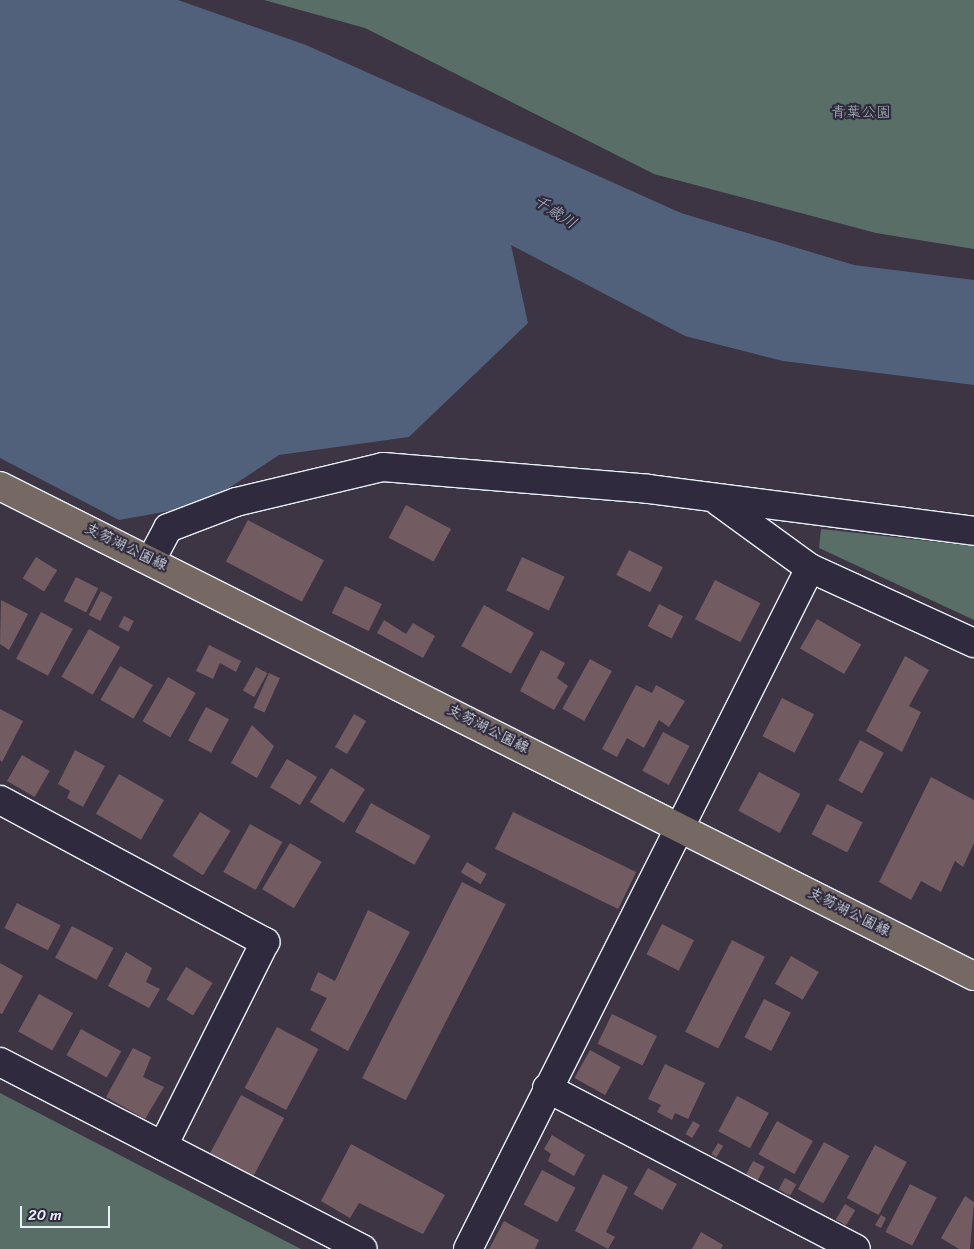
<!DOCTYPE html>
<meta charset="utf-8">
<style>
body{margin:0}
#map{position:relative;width:974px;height:1249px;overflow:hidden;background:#3d3444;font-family:Sriracha,"Klee One",sans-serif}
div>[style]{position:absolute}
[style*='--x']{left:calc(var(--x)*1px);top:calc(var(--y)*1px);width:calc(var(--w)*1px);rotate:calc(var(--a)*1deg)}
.green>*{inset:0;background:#5a6e68}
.water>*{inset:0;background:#51607b}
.building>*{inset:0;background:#735c61;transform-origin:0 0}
.roads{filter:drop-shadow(1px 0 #e8f1f8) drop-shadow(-1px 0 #e8f1f8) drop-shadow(0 1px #e8f1f8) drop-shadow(0 -1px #e8f1f8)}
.minor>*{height:28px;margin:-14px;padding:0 14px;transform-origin:14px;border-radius:14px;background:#2f2a3d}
.major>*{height:28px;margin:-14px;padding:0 14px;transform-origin:14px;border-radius:14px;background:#766964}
span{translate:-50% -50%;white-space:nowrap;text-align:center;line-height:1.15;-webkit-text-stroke:4.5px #2f2a3d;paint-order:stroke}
.park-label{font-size:15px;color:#a8b6b7}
.street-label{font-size:15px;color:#e8f1f8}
.water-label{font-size:16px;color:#acb7c6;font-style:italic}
.scale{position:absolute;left:20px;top:1206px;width:90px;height:22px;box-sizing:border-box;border:2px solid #e8f1f8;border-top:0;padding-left:6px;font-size:15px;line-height:18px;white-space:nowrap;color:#e8f1f8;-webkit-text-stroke:4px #2f2a3d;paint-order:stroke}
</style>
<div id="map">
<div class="green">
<div style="clip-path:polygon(264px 0,974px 0,974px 249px,876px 233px,654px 174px,365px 28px)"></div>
<div style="clip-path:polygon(821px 529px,974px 546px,974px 620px,819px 548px)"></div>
<div style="clip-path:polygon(0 1093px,301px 1249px,0 1249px)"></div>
</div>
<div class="water">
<div style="clip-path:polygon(0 0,178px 0,306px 45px,681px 213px,854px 265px,974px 280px,974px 385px,783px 361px,685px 336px,511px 245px,528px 323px,409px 437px,279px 455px,203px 505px,119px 520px,0 458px)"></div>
</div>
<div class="building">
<div style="left:406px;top:505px;width:51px;height:37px;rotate:28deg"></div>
<div style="left:248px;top:520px;width:86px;height:47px;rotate:28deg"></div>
<div style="left:629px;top:550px;width:38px;height:28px;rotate:27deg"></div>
<div style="left:36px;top:557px;width:25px;height:25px;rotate:32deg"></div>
<div style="left:522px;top:557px;width:47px;height:37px;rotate:25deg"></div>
<div style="left:76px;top:577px;width:25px;height:27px;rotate:27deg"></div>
<div style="left:715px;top:580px;width:51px;height:44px;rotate:27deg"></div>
<div style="left:345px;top:586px;width:41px;height:30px;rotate:26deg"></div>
<div style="left:101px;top:591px;width:13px;height:27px;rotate:27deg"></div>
<div style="clip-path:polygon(1px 600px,28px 614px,9px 650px,0 644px)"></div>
<div style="left:659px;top:604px;width:27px;height:25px;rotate:27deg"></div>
<div style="left:484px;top:605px;width:57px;height:47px;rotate:29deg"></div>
<div style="left:41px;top:612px;width:36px;height:53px;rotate:28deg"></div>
<div style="left:124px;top:616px;width:11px;height:12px;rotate:27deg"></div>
<div style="left:817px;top:619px;width:51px;height:34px;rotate:30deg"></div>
<div style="clip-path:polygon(384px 620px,406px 634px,413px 623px,435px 636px,423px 658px,377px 633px)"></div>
<div style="left:89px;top:629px;width:36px;height:55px;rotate:30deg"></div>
<div style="clip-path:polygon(209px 645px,241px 661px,236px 672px,220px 663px,213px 679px,196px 671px)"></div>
<div style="clip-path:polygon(541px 650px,565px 663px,557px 678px,568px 686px,554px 710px,520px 691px)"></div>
<div style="clip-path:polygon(905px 656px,929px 670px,909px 706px,921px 712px,902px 752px,866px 731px)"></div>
<div style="left:590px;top:659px;width:25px;height:57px;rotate:29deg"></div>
<div style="left:120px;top:666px;width:38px;height:39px;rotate:30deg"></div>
<div style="left:256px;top:667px;width:13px;height:27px;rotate:29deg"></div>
<div style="left:269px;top:673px;width:12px;height:38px;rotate:24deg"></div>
<div style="left:168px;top:677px;width:32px;height:51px;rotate:30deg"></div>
<div style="clip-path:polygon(636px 685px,652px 693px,656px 685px,685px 701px,669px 727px,659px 720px,644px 748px,627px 738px,617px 757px,602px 749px)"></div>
<div style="left:782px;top:698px;width:36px;height:43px;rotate:27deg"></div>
<div style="left:206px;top:707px;width:26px;height:38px;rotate:28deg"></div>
<div style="clip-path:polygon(0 709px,23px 721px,2px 762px,0 760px)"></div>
<div style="left:354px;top:714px;width:14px;height:38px;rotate:30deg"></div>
<div style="clip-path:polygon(252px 725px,274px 746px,257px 778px,231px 763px)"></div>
<div style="left:663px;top:732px;width:30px;height:44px;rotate:28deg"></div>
<div style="left:860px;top:740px;width:27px;height:46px;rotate:28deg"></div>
<div style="clip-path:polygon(75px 750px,105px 766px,83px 807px,67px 798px,70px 791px,58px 784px)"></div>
<div style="left:22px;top:755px;width:32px;height:30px;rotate:30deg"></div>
<div style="left:287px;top:759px;width:35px;height:33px;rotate:31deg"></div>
<div style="left:331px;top:768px;width:40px;height:40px;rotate:32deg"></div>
<div style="left:759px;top:772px;width:47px;height:44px;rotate:28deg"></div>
<div style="left:119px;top:774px;width:52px;height:46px;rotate:30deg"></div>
<div style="clip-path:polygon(931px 777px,974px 800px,974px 843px,963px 867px,955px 861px,941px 892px,921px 881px,911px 900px,879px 882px)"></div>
<div style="left:371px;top:803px;width:68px;height:33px;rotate:29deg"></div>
<div style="left:827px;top:804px;width:40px;height:34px;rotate:27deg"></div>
<div style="left:200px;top:812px;width:36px;height:52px;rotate:32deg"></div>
<div style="left:513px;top:812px;width:137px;height:41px;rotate:26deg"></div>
<div style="left:250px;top:824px;width:37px;height:55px;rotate:29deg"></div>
<div style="left:290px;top:843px;width:37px;height:54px;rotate:31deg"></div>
<div style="left:467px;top:862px;width:23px;height:12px;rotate:31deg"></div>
<div style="left:462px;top:882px;width:49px;height:220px;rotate:27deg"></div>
<div style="left:17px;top:903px;width:49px;height:28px;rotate:27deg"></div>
<div style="clip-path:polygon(368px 910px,410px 932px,348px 1051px,310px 1030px,327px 998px,310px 990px,318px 972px,335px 981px)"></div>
<div style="left:662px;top:924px;width:36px;height:34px;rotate:27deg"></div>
<div style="left:72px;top:926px;width:47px;height:36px;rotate:28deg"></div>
<div style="left:732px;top:940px;width:37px;height:103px;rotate:27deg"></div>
<div style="clip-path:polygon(126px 952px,152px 968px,146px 982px,160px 989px,149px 1008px,108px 986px)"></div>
<div style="left:791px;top:956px;width:32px;height:32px;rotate:30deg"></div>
<div style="clip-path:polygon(0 963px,23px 976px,2px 1014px,0 1013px)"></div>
<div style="left:186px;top:967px;width:31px;height:38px;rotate:31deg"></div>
<div style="left:39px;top:994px;width:39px;height:43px;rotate:29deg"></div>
<div style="left:764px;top:999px;width:30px;height:43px;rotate:27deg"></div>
<div style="left:612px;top:1014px;width:50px;height:33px;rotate:26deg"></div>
<div style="left:277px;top:1027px;width:47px;height:69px;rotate:28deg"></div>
<div style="left:81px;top:1029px;width:46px;height:30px;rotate:29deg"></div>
<div style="clip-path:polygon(133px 1048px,151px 1057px,143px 1077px,164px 1087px,145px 1119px,106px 1097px)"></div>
<div style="left:590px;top:1050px;width:35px;height:32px;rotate:29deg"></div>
<div style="clip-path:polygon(665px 1064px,705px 1083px,688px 1119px,675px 1113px,672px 1120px,657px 1112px,661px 1105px,648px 1099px)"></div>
<div style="left:241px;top:1095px;width:49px;height:67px;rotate:28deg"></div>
<div style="left:737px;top:1096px;width:36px;height:40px;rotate:28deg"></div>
<div style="left:693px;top:1121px;width:8px;height:15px;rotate:30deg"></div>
<div style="left:777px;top:1121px;width:41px;height:38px;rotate:29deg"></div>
<div style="clip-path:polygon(552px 1135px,585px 1155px,574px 1176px,548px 1161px,551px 1154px,544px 1149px)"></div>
<div style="left:824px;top:1142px;width:29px;height:54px;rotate:29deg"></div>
<div style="left:718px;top:1143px;width:6px;height:13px;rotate:31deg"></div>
<div style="clip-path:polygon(351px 1144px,445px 1195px,423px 1234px,359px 1203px,350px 1218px,321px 1201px)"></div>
<div style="left:875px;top:1145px;width:36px;height:60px;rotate:28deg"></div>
<div style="left:753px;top:1161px;width:13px;height:15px;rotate:27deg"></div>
<div style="left:648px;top:1168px;width:33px;height:30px;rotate:29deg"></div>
<div style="left:542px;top:1170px;width:38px;height:39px;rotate:28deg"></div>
<div style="clip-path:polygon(603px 1174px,628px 1187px,606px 1232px,615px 1237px,608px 1249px,575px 1231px)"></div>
<div style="left:785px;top:1178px;width:13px;height:13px;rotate:29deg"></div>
<div style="left:910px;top:1184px;width:30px;height:54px;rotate:27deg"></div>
<div style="clip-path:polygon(965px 1196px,974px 1202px,970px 1249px,959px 1249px,941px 1238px)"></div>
<div style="left:845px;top:1204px;width:12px;height:18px;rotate:31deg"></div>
<div style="clip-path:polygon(881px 1215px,886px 1218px,881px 1228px,875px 1225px)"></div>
<div style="clip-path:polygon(504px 1221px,539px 1240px,535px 1249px,489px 1249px)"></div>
<div style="clip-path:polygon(701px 1232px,723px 1245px,721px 1249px,692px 1249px)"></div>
</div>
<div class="roads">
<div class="minor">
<div style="--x:719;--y:502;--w:112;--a:36"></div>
<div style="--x:810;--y:568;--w:180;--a:24.6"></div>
<div style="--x:151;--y:560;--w:36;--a:-62"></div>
<div style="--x:168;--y:528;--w:73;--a:-20.9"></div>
<div style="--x:236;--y:502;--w:151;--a:-13.4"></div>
<div style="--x:383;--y:467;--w:266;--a:4.7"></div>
<div style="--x:648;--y:489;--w:329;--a:7.3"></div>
<div style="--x:0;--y:800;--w:301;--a:28.2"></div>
<div style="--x:265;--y:942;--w:228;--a:116.6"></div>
<div style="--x:0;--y:1062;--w:408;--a:27.3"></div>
<div style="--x:547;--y:1088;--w:348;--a:27.5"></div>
<div style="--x:468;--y:1249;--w:762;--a:-63.33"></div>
</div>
<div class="major">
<div style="--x:0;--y:486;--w:1090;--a:26.71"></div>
</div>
</div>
<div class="park-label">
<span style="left:861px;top:113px">青葉公園</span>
</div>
<div class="street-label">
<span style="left:126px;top:547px;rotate:26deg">支笏湖公園線</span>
<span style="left:488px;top:729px;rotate:27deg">支笏湖公園線</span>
<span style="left:849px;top:912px;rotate:27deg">支笏湖公園線</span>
</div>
<div class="water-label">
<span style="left:555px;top:212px;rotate:33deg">千歳川</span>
</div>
<div class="scale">20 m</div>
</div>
